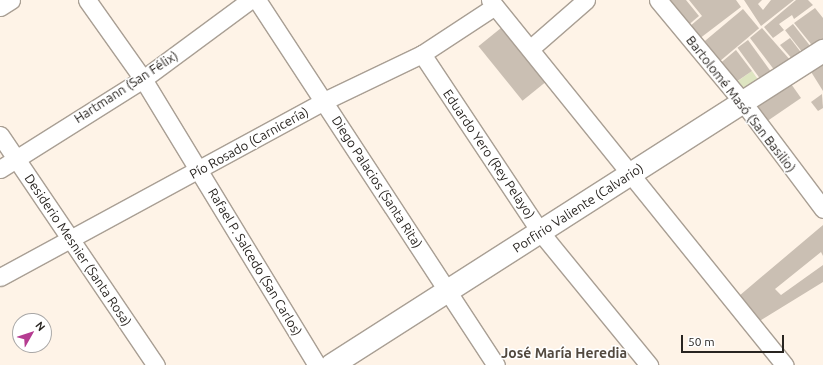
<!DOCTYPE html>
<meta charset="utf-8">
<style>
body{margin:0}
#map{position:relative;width:823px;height:365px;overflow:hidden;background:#fef3e7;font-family:Ubuntu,sans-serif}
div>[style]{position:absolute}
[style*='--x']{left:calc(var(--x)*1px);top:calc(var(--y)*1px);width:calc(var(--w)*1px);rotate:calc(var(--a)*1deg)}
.green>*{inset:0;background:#dee5c1;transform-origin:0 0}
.building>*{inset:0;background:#cabfb3;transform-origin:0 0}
.roads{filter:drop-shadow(1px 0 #a99f94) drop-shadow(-1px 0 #a99f94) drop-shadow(0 1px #a99f94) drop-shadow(0 -1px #a99f94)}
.street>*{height:17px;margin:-8.5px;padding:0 8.5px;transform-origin:8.5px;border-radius:8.5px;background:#fff}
.secondary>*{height:22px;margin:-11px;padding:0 11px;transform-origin:11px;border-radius:11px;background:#fff}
span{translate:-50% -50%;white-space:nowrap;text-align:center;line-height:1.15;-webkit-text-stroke:3px #fff;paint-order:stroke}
.street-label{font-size:13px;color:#282420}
.neighbourhood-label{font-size:14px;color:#52493f;font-weight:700}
.north{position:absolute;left:12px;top:313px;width:40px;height:40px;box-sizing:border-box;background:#fff;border:1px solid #a9a7a6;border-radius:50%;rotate:51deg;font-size:11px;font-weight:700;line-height:16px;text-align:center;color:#282420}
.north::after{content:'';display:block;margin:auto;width:14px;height:18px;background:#b53c91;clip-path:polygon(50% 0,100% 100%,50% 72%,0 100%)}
.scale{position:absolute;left:681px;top:335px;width:103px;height:18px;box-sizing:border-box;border:2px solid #282420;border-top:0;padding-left:5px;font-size:12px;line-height:14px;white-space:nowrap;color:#282420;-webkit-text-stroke:3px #fff;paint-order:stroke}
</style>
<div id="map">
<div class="green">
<div style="left:752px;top:71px;width:12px;height:23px;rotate:55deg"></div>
</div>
<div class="building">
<div style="clip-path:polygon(665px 0,686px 0,699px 16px,686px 27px)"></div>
<div style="clip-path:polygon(689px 0,736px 0,741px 7px,699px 39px,689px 27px,702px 16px)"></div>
<div style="clip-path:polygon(744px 0,762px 0,758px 4px,763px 10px,771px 0,794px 0,761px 26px)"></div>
<div style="clip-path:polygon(796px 0,808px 0,813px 5px,794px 19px,792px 15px,779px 24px,784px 30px,773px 38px,764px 27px)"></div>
<div style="clip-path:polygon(815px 8px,823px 18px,823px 45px,815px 49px,794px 23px)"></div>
<div style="left:743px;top:9px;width:25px;height:56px;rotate:50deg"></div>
<div style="left:793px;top:24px;width:33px;height:10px;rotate:52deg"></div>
<div style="left:501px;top:28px;width:70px;height:29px;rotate:51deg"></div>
<div style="clip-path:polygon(762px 28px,791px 61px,775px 71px,750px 38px)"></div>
<div style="clip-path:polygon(790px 38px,803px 55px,794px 61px,780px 45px)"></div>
<div style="left:748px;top:40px;width:41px;height:13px;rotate:54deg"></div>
<div style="clip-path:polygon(736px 50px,752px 71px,733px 84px,717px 66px)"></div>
<div style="clip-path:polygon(823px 58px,823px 91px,808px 67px)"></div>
<div style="clip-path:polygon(789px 81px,801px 98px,763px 124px,749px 105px)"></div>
<div style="clip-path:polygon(822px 94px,823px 108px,818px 111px,811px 102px)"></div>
<div style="clip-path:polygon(823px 225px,823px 256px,821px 252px,775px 289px,781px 295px,823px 265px,823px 282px,758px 322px,739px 296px)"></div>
</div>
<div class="roads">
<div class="street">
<div style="--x:87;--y:0;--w:97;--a:54.7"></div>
<div style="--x:143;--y:79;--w:335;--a:58.7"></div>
<div style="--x:257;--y:0;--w:436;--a:56.8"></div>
<div style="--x:490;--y:0;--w:469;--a:51.1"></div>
<div style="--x:658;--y:0;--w:131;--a:50.3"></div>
<div style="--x:742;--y:101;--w:135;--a:53.1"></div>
<div style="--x:0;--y:7;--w:13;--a:-32"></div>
<div style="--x:531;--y:48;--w:73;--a:-41.1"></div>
<div style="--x:422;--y:54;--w:215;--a:56.4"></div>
<div style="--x:541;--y:233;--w:171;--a:50.7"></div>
<div style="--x:0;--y:135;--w:278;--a:55.9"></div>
<div style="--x:0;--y:169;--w:169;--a:-32.2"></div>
<div style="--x:143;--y:79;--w:133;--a:-36.4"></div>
<div style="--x:0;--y:277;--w:369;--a:-28.5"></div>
<div style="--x:324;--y:101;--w:109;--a:-25.6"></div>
<div style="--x:422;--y:54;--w:87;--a:-33.3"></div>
</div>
<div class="secondary">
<div style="--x:332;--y:365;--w:583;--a:-32.6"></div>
</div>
</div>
<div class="street-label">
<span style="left:126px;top:87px;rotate:-33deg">Hartmann (San Félix)</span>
<span style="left:741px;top:104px;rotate:52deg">Bartolomé Masó (San Basilio)</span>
<span style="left:249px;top:143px;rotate:-29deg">Pío Rosado (Carnicería)</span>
<span style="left:489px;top:154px;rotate:56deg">Eduardo Yero (Rey Pelayo)</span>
<span style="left:377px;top:182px;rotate:57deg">Diego Palacios (Santa Rita)</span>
<span style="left:578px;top:208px;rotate:-33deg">Porfirio Valiente (Calvario)</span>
<span style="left:78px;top:250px;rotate:56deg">Desiderio Mesnier (Santa Rosa)</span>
<span style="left:255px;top:262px;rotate:59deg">Rafael P. Salcedo (San Carlos)</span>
</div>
<div class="neighbourhood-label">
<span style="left:564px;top:353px">José María Heredia</span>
</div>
<div class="north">N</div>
<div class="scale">50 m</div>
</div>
